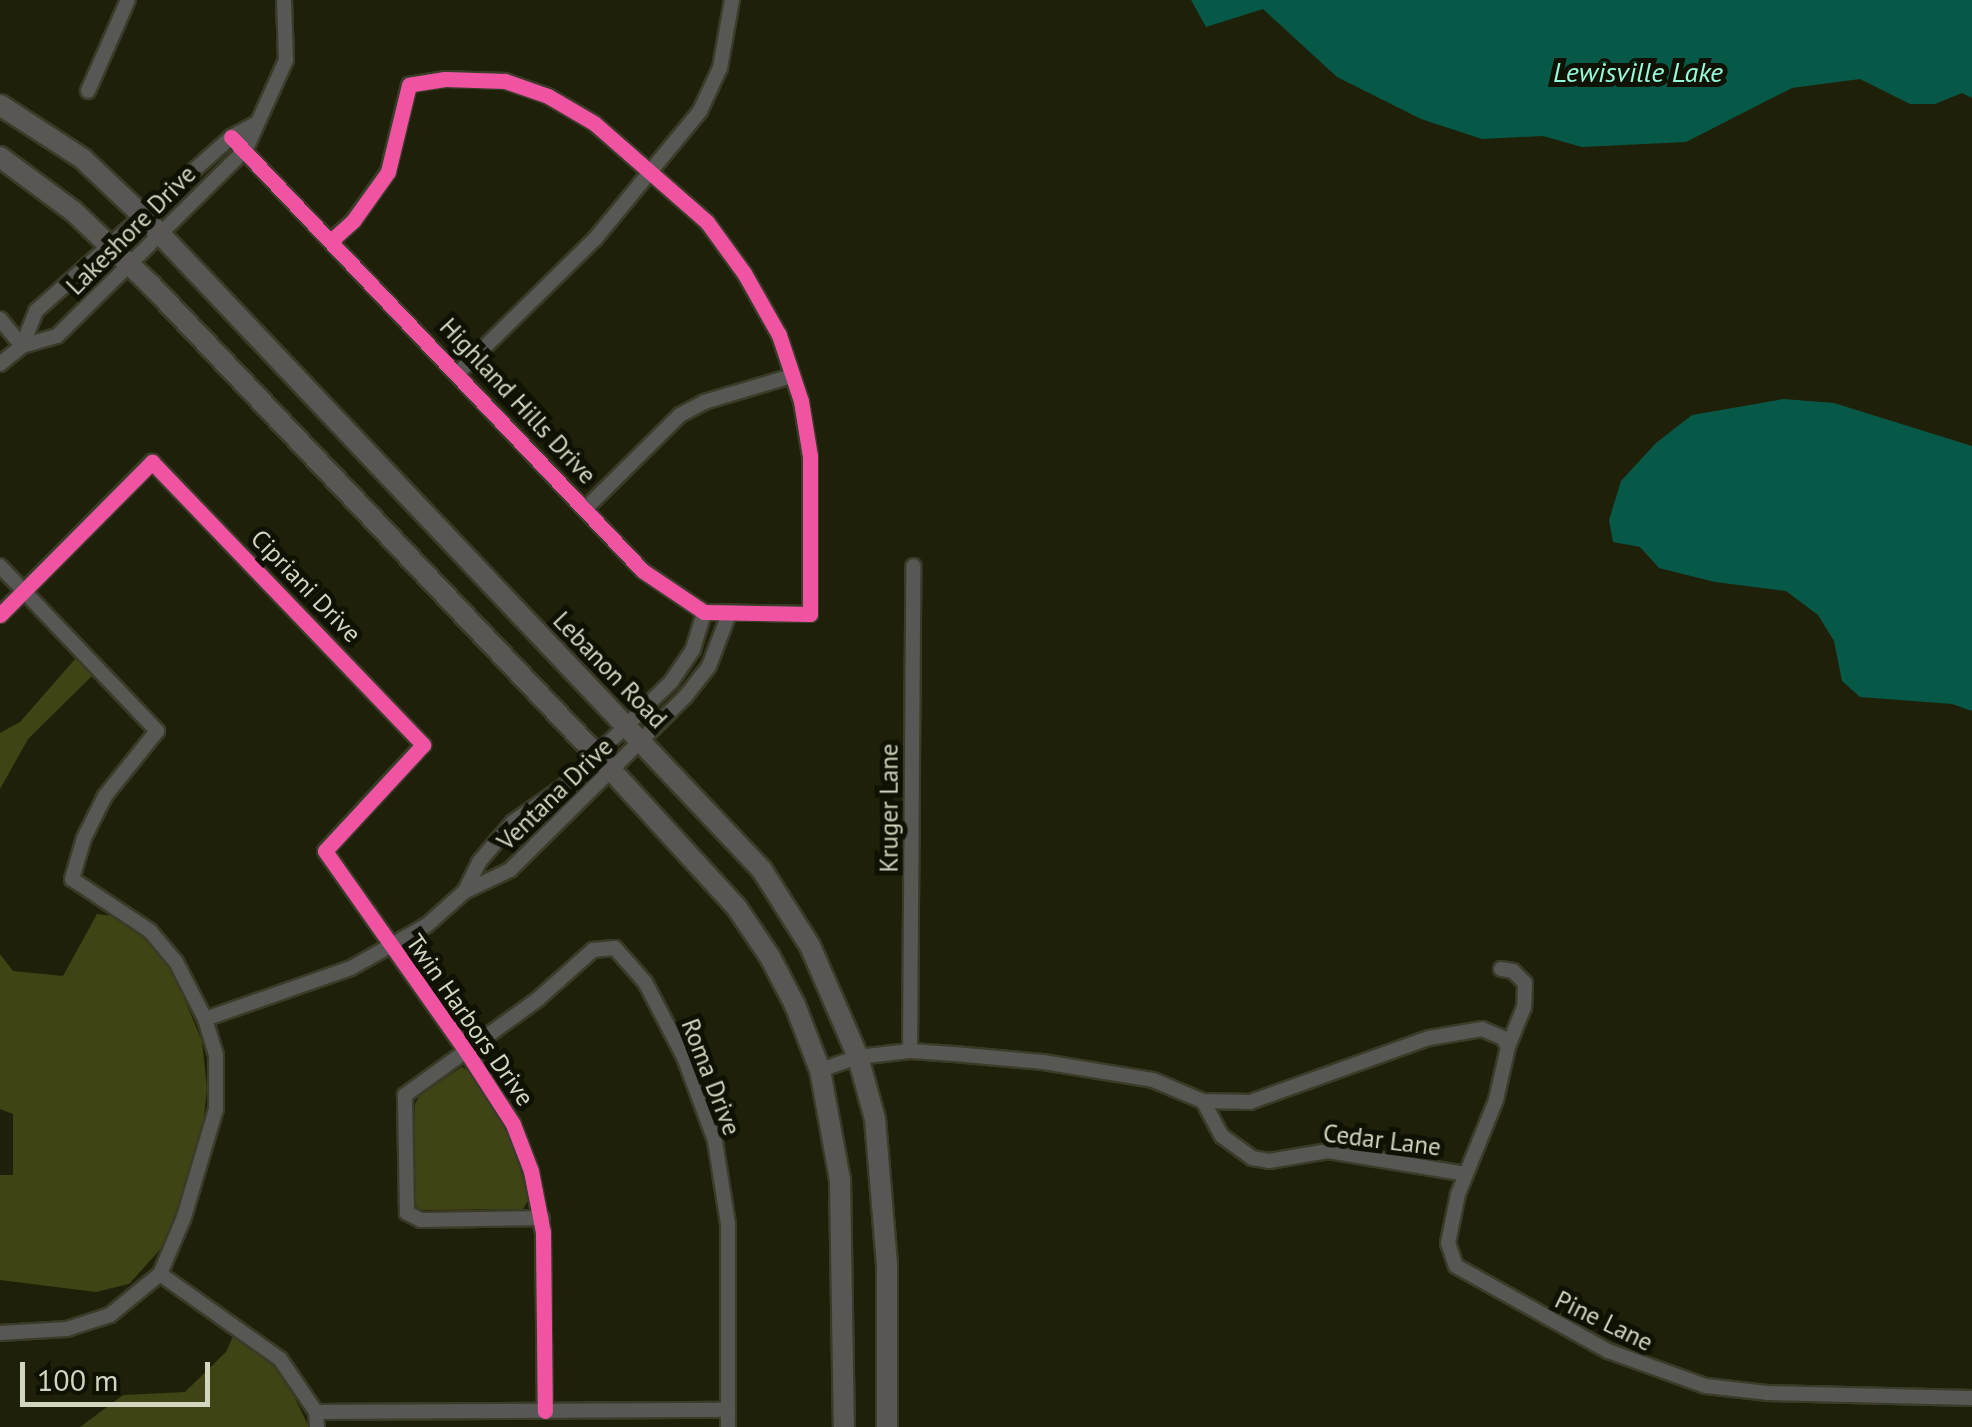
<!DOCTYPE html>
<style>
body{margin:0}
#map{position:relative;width:1972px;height:1427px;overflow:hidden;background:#1f2009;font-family:"PT Sans",sans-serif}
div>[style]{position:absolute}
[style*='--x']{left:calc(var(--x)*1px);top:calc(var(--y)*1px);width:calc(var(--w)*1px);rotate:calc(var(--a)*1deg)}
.green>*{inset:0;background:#404314}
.water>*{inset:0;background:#075947}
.roads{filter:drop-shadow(2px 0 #3a3b28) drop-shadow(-2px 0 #3a3b28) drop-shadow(0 2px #3a3b28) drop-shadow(0 -2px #3a3b28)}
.minor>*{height:14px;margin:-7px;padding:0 7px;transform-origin:7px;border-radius:7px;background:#575754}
.secondary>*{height:20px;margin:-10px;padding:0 10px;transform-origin:10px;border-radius:10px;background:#595754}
.cycleway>*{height:15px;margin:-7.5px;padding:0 7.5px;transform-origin:7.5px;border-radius:7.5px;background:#f153a3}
span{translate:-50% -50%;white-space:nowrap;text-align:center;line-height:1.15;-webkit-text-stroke:10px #0f1102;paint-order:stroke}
.street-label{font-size:25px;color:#d3d6bf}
.water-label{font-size:28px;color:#94fbdd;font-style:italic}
.scale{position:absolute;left:20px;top:1362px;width:190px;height:45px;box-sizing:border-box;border:5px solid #d3d6bf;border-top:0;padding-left:12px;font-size:30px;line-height:35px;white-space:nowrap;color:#d3d6bf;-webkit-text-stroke:8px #0f1102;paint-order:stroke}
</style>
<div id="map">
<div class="green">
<div style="clip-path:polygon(76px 658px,92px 676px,28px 739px,0 789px,0 733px,20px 722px)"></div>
<div style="clip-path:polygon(97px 914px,119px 917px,155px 948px,173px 972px,202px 1041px,207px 1088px,203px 1128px,166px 1243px,129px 1284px,96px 1292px,0 1280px,0 1175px,13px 1175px,13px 1114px,0 1109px,0 954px,13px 971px,63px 976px)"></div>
<div style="clip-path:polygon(462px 1067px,470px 1072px,509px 1131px,529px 1199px,523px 1209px,419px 1210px,414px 1203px,415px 1104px,420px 1095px)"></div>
<div style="clip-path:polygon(234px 1334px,283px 1374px,309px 1427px,80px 1427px,123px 1395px,185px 1392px,226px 1352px)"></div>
</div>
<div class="water">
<div style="clip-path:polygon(1191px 0,1972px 0,1972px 98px,1962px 93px,1935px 104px,1910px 104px,1860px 79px,1792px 88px,1686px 142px,1582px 147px,1543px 136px,1482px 139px,1421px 119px,1337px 77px,1263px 9px,1206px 27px)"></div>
<div style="clip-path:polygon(1784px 399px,1834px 403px,1972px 446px,1972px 711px,1952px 704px,1860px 697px,1842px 681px,1834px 641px,1818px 615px,1786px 591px,1715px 582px,1659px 568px,1640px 547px,1613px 542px,1609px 520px,1621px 481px,1656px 443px,1692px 415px)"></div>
</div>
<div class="roads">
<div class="minor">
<div style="--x:88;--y:91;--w:99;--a:-66.3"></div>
<div style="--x:231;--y:137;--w:598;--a:46.49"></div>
<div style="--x:643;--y:571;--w:73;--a:33.9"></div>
<div style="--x:704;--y:612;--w:106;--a:1.1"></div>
<div style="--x:810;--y:614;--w:158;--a:-90"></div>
<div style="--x:810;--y:456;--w:56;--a:-99.3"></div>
<div style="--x:801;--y:401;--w:70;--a:-108.4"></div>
<div style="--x:779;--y:335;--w:71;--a:-119.4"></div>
<div style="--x:744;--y:273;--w:63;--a:-126"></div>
<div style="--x:707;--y:222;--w:150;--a:-138.8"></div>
<div style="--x:594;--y:123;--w:53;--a:-149.6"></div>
<div style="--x:548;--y:96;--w:46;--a:-160.8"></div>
<div style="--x:505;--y:81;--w:60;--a:-178.1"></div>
<div style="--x:445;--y:79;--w:36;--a:171"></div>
<div style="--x:409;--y:85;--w:89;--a:103.6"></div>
<div style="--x:388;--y:172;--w:60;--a:125.5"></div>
<div style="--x:353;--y:221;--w:28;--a:138"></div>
<div style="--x:0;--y:319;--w:35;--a:51"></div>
<div style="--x:22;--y:346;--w:38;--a:-68"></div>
<div style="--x:36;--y:311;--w:261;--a:-41.7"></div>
<div style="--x:231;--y:137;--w:26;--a:-28"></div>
<div style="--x:0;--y:364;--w:28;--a:-39"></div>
<div style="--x:22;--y:346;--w:36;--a:-16"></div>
<div style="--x:57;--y:336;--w:266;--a:-44.7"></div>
<div style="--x:246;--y:149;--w:98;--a:-65.8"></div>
<div style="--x:286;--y:60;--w:60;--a:-91.9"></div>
<div style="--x:458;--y:373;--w:192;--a:-44.4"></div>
<div style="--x:595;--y:239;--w:166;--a:-50.6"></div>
<div style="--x:700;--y:111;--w:47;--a:-65.1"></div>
<div style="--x:720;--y:68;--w:69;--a:-80"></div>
<div style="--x:585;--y:509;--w:134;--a:-44.7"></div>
<div style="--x:680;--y:415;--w:27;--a:-28"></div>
<div style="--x:704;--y:402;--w:92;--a:-16.5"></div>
<div style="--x:0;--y:566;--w:228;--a:46.4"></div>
<div style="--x:157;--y:731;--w:83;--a:128.7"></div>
<div style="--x:105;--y:796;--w:47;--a:116.6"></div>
<div style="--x:84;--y:838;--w:43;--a:106.3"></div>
<div style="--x:72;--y:879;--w:94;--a:33.7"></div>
<div style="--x:150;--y:931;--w:40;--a:50"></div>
<div style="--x:176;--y:962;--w:64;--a:63"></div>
<div style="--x:205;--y:1019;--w:38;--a:73"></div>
<div style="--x:216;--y:1055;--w:54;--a:90"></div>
<div style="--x:216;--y:1109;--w:113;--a:106.5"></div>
<div style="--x:184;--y:1217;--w:62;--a:112.8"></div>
<div style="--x:160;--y:1274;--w:65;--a:140.6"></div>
<div style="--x:110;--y:1315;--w:45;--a:162"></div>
<div style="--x:67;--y:1329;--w:67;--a:176.6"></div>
<div style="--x:0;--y:615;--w:216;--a:-45.2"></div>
<div style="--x:152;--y:462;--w:392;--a:46.2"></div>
<div style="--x:423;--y:745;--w:144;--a:132.8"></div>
<div style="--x:325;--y:851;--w:245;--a:54.8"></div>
<div style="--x:466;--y:1051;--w:87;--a:57.2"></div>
<div style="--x:513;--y:1124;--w:50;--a:69"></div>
<div style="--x:531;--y:1171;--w:62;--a:78.9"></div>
<div style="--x:543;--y:1232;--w:179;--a:89.4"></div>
<div style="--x:465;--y:891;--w:32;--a:-64"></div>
<div style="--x:479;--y:862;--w:52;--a:-49.6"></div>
<div style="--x:513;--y:822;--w:61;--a:-35"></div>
<div style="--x:563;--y:787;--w:151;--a:-44.2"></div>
<div style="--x:671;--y:682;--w:40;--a:-56"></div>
<div style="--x:693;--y:649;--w:39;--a:-73"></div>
<div style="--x:1501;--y:969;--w:12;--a:9"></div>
<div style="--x:1513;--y:971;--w:17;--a:45"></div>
<div style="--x:1525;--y:983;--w:24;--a:92"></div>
<div style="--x:1524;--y:1007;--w:43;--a:111.8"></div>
<div style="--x:1508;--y:1047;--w:54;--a:102.8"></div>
<div style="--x:1496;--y:1100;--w:101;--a:112"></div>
<div style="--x:1458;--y:1194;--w:50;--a:101.5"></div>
<div style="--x:1448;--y:1243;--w:24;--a:71"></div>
<div style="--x:1456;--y:1266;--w:174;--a:29.2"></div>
<div style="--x:1608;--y:1351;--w:104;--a:19.7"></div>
<div style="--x:1706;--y:1386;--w:61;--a:6.5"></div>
<div style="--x:1767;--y:1393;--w:205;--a:1.4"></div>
<div style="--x:205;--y:1019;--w:155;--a:-19.3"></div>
<div style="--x:351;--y:968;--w:87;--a:-29.5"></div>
<div style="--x:427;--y:925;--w:50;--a:-41.7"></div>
<div style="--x:464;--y:892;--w:51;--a:-25.6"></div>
<div style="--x:510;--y:870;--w:246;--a:-44.7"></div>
<div style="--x:685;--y:697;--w:39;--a:-52"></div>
<div style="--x:709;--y:666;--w:56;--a:-69"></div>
<div style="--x:910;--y:1051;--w:485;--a:-89.6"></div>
<div style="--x:820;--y:1070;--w:40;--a:-18.9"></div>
<div style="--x:858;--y:1057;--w:52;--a:-6.6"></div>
<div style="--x:910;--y:1051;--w:44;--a:3.9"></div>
<div style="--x:954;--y:1054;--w:89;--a:5.1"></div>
<div style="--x:1043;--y:1062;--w:111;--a:9.3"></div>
<div style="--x:1153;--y:1080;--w:54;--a:22.8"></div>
<div style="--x:1203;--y:1101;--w:47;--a:1.2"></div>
<div style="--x:1250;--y:1102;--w:190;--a:-19.7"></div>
<div style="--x:1429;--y:1038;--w:54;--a:-9.6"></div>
<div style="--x:1482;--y:1029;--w:23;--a:23"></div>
<div style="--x:1503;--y:1038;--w:10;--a:61"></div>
<div style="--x:1203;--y:1101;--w:40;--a:62"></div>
<div style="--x:1222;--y:1136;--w:37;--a:36"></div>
<div style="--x:1252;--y:1158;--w:17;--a:10"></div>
<div style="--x:1269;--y:1161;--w:60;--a:-9.6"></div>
<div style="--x:1328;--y:1151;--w:139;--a:9.5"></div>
<div style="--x:542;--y:1218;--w:121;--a:179.1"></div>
<div style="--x:421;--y:1220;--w:16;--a:-153"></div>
<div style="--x:407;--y:1213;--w:118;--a:-91"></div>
<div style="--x:405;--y:1095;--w:164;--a:-35.8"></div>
<div style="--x:538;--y:999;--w:74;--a:-41.7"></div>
<div style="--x:593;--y:950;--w:22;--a:-5"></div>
<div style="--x:615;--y:948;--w:45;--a:48.6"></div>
<div style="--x:645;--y:982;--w:85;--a:62.5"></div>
<div style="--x:684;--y:1057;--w:90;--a:69.7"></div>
<div style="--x:715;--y:1141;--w:84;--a:81.1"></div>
<div style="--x:728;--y:1224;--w:203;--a:90"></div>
<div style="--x:160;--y:1274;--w:147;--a:35.3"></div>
<div style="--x:280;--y:1359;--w:64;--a:55.8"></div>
<div style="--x:316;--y:1412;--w:15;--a:86"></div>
<div style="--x:316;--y:1412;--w:412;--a:-0.3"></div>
</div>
<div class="secondary">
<div style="--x:0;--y:105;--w:99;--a:33"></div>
<div style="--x:83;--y:159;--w:83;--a:43.5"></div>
<div style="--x:143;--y:216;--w:900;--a:46.57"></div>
<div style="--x:762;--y:870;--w:90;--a:57.7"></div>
<div style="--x:810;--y:946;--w:121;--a:66.6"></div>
<div style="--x:858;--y:1057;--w:64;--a:74.7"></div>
<div style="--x:875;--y:1119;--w:146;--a:85.3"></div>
<div style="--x:887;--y:1265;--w:162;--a:90"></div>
<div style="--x:0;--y:157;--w:91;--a:36.5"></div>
<div style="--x:73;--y:211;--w:108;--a:43.5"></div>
<div style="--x:151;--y:285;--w:671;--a:46.51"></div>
<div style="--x:613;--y:772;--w:184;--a:47.6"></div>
<div style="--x:737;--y:908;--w:59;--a:56"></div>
<div style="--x:770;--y:957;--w:54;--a:62.5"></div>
<div style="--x:795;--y:1005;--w:70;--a:69"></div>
<div style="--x:820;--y:1070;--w:112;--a:79.7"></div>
<div style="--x:840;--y:1180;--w:247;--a:89.1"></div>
</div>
</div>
<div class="cycleway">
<div style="--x:231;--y:137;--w:598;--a:46.49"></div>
<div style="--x:643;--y:571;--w:73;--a:33.9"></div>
<div style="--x:704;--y:612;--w:106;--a:1.1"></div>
<div style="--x:810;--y:614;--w:158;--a:-90"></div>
<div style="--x:810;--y:456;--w:56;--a:-99.3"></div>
<div style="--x:801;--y:401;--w:70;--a:-108.4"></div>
<div style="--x:779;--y:335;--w:71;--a:-119.4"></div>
<div style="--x:744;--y:273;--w:63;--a:-126"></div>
<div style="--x:707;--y:222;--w:150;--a:-138.8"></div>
<div style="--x:594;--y:123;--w:53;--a:-149.6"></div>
<div style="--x:548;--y:96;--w:46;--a:-160.8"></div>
<div style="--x:505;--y:81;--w:60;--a:-178.1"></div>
<div style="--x:445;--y:79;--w:36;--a:171"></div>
<div style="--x:409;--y:85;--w:89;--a:103.6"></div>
<div style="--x:388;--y:172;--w:60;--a:125.5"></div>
<div style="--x:353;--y:221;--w:28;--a:138"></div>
<div style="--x:0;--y:615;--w:216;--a:-45.2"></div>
<div style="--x:152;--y:462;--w:392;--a:46.2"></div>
<div style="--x:423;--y:745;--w:144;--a:132.8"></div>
<div style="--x:325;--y:851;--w:245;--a:54.8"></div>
<div style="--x:466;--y:1051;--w:87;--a:57.2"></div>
<div style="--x:513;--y:1124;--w:50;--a:69"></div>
<div style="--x:531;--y:1171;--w:62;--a:78.9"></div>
<div style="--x:543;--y:1232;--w:179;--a:89.4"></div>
</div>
<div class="street-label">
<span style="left:131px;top:230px;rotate:-45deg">Lakeshore Drive</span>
<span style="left:518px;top:401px;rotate:47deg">Highland Hills Drive</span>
<span style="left:306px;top:586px;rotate:46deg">Cipriani Drive</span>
<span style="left:610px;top:670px;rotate:46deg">Lebanon Road</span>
<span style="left:555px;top:794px;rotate:-44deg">Ventana Drive</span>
<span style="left:889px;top:808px;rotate:-90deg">Kruger Lane</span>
<span style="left:470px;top:1020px;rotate:55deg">Twin Harbors Drive</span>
<span style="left:711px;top:1077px;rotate:69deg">Roma Drive</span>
<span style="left:1382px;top:1140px;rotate:7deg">Cedar Lane</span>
<span style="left:1604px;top:1321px;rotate:26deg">Pine Lane</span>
</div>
<div class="water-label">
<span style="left:1638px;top:72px">Lewisville Lake</span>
</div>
<div class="scale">100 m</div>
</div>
